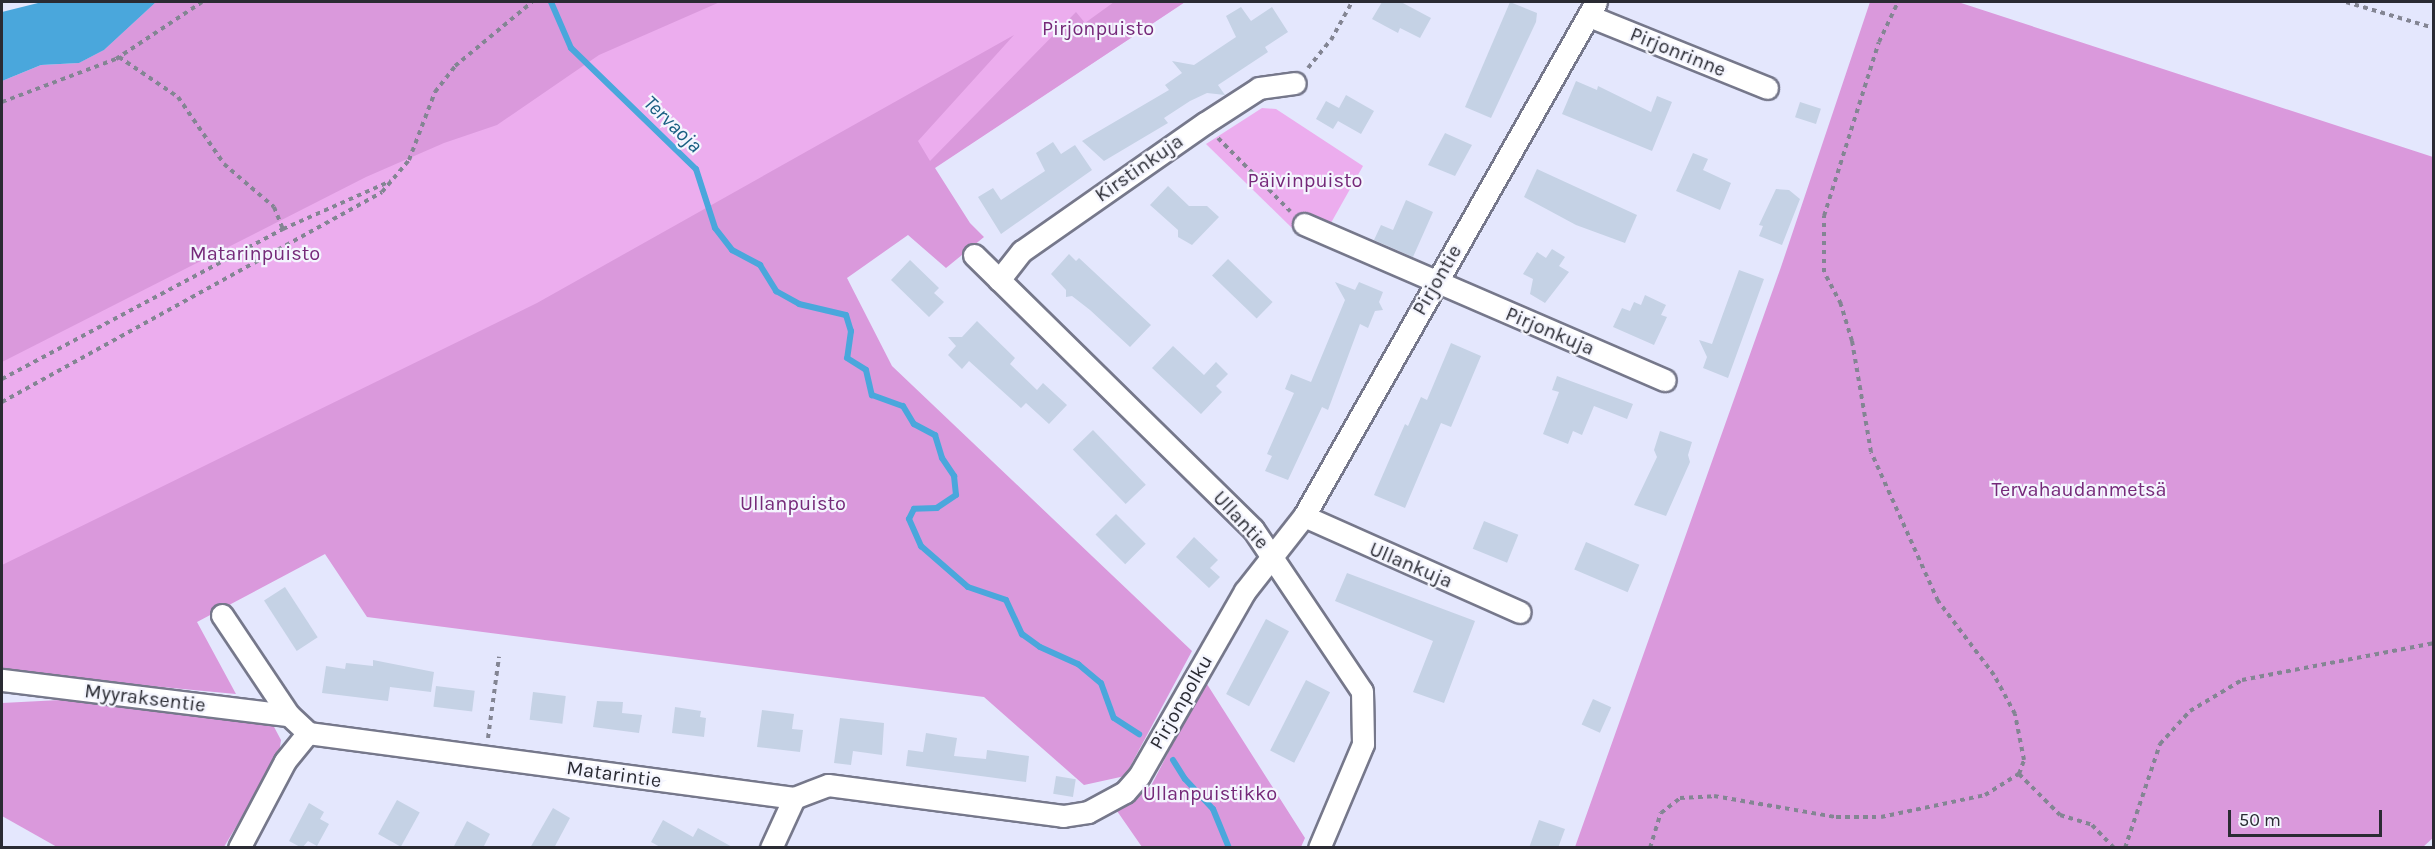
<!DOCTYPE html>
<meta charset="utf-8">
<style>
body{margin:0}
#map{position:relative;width:2435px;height:849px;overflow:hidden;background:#e4e7fd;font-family:Karla,sans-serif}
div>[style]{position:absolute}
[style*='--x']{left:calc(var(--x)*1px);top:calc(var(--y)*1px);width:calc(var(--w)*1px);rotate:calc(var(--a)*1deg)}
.green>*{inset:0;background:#ecadee}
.forest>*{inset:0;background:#da99dc}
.water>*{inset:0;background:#4aa7dc}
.stream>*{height:6px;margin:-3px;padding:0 3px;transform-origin:3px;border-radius:3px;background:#4aa7dc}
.building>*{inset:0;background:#c5d2e5;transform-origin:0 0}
.path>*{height:4px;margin-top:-2px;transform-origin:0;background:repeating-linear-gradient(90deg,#838593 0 4.5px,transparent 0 9px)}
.roads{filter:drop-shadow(2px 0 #76788b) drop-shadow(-2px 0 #76788b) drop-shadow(0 2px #76788b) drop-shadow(0 -2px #76788b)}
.minor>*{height:21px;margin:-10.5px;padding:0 10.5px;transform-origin:10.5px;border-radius:10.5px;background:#fff}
span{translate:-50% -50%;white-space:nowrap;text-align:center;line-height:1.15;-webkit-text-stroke:4.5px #f4f5fe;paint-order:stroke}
.park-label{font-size:20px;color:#752979}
.street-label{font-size:20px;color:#2a2b33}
.water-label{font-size:21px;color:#195e82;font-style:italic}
.frame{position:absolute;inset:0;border:3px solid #2a2b33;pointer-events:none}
.scale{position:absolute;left:2228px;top:810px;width:154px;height:27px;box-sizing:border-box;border:3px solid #2a2b33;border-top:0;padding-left:8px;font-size:18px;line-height:21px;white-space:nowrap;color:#2a2b33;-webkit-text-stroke:4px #f4f5fe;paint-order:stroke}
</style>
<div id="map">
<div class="green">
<div style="clip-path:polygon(156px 2px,1185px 2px,934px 168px,2px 665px,2px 81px,79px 63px,104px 50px)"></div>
<div style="clip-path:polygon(1262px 108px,1276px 109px,1363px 166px,1327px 230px,1293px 229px,1206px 144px)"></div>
</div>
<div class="forest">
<div style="clip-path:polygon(156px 2px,720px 2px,599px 55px,497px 125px,444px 143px,366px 177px,2px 362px,2px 81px,41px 65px,79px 63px,104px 50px)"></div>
<div style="clip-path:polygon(1114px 2px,1185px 2px,935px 168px,970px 223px,984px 237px,946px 268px,908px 235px,847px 278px,892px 366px,1192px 651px,1125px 776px,1084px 785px,984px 697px,367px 617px,325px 554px,197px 622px,236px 694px,2px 672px,2px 565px,537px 303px,1014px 35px,918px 141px,930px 161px,1076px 12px,1085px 23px)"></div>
<div style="clip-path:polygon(1870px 2px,1958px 2px,2433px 157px,2434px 837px,2423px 847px,1575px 847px,1781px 267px)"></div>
<div style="clip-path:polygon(1205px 681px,1305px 838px,1301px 847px,1142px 847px,1117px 811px,1151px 786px)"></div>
<div style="clip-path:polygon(60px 700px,273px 725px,281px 740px,279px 754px,224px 847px,57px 847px,2px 816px,2px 703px)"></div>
</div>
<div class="water">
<div style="clip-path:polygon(42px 2px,156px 2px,104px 50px,79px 63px,41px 65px,2px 81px,2px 12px)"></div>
</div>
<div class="stream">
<div style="--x:551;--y:2;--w:50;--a:66.5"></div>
<div style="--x:571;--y:48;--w:174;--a:44.1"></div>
<div style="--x:696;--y:169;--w:62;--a:72.1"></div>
<div style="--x:715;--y:228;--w:28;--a:52"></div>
<div style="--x:732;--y:250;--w:32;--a:28"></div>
<div style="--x:760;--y:265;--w:31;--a:58"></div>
<div style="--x:776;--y:291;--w:26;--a:29"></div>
<div style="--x:799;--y:304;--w:48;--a:13.2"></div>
<div style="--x:846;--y:315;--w:17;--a:73"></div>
<div style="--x:851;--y:331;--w:27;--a:98"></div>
<div style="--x:847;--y:358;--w:22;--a:32"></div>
<div style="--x:866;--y:370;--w:26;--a:77"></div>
<div style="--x:872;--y:395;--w:33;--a:20"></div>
<div style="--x:903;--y:406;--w:21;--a:59"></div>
<div style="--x:914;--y:424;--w:24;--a:28"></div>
<div style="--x:935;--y:435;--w:24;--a:73"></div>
<div style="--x:942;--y:458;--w:22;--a:56"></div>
<div style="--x:954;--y:476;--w:19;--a:84"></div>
<div style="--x:956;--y:495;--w:23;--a:146"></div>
<div style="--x:937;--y:508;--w:23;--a:178"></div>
<div style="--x:914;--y:509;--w:11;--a:117"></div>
<div style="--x:909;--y:519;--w:30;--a:66"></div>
<div style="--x:921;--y:546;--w:62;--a:41.1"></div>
<div style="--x:968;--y:587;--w:40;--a:18.9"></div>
<div style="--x:1006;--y:600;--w:38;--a:65"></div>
<div style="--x:1022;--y:634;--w:22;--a:36"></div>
<div style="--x:1040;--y:647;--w:42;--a:24.1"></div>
<div style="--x:1078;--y:664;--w:30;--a:40"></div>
<div style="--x:1101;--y:683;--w:37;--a:70"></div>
<div style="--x:1114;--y:718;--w:30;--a:33"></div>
<div style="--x:1173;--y:760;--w:22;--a:58"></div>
<div style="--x:1185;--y:779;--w:41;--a:47"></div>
<div style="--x:1213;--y:809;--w:42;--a:67.7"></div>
</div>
<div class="building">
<div style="clip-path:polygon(1382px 2px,1401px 2px,1431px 18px,1420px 38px,1400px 28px,1398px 33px,1372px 19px)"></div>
<div style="clip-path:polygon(1510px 2px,1537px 13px,1536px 22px,1491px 118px,1465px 107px)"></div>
<div style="clip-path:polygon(1241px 7px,1251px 21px,1272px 7px,1288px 32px,1265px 47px,1268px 52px,1218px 85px,1225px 95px,1207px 93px,1190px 101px,1164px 118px,1168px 123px,1104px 161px,1082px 141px,1169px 90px,1165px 85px,1182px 73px,1172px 61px,1194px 65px,1236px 37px,1226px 16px)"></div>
<div style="clip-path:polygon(1576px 81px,1597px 90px,1598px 86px,1651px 112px,1657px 96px,1672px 102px,1652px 151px,1562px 114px)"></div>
<div style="clip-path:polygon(1346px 95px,1374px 111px,1361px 134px,1338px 121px,1333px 129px,1316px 119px,1326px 101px,1339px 108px)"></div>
<div style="left:1800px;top:102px;width:22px;height:16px;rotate:18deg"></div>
<div style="clip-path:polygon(1445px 133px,1472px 145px,1455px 176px,1428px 165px)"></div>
<div style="clip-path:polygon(1053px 142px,1061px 154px,1075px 145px,1092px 170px,1001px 234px,978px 197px,993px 188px,1001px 200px,1045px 171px,1036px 153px)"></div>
<div style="clip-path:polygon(1693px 153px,1708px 159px,1703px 170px,1731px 183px,1720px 210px,1676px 191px)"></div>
<div style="clip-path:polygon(1537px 169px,1637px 215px,1625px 243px,1576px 225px,1524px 197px)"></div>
<div style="clip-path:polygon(1168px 186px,1189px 206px,1207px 206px,1219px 217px,1192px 245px,1178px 237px,1178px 230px,1150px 205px)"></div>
<div style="clip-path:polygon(1776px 189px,1789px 190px,1800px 199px,1782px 245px,1759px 236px,1763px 226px,1759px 225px)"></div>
<div style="clip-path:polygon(1406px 200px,1433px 212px,1413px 257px,1374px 240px,1381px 225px,1393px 230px)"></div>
<div style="clip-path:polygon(1552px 249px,1565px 257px,1559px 266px,1569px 272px,1545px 303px,1530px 294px,1533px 279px,1523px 274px,1537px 252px,1546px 258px)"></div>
<div style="clip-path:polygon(1069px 254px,1076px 261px,1079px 258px,1151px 325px,1130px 347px,1090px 310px,1072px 296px,1066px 297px,1066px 290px,1051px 274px)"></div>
<div style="left:1228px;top:259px;width:62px;height:23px;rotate:44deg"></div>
<div style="clip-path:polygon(910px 260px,939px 288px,934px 293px,944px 302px,929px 317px,891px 280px)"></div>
<div style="clip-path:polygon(1739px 270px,1764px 279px,1728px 378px,1703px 368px,1707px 357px,1699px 340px,1712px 344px)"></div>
<div style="clip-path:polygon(1335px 282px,1355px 290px,1359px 282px,1383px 292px,1379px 302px,1383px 310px,1375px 311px,1368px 328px,1360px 324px,1328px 410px,1322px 407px,1288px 480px,1265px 471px,1272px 456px,1267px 454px,1294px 393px,1285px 389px,1291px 374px,1311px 382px,1345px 300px)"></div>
<div style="clip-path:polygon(1645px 295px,1666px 305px,1661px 315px,1667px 317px,1654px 345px,1613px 327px,1622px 308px,1630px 311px,1634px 302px,1641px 305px)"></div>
<div style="clip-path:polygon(977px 321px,1015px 358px,1010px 364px,1037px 390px,1043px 383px,1067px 405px,1049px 424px,1026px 403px,1021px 408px,969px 361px,962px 369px,948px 355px,956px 346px,948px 337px,962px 337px)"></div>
<div style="clip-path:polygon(1451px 343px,1481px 356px,1451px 427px,1441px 423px,1405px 508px,1374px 495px,1405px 424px,1408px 426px,1421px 397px,1427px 400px)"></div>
<div style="clip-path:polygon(1173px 346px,1204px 375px,1216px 362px,1228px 374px,1216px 386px,1222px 392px,1201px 414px,1152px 368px)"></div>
<div style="clip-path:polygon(1557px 376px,1633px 404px,1627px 419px,1594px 406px,1582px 435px,1573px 431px,1568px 444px,1543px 434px,1559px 392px,1552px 390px)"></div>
<div style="left:1093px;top:430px;width:76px;height:28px;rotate:46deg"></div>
<div style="clip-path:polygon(1660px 431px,1692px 442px,1688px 455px,1690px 462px,1666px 516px,1634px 505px,1657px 457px,1654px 450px)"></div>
<div style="left:1116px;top:514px;width:42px;height:29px;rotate:45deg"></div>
<div style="left:1484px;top:521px;width:37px;height:30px;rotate:22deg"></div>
<div style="clip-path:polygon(1194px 537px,1218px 560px,1210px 568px,1220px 577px,1209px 588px,1176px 557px)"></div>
<div style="left:1586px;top:542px;width:58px;height:30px;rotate:23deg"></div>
<div style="clip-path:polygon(1347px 573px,1475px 621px,1444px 703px,1413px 692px,1433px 641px,1335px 601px)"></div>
<div style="left:285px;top:587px;width:60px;height:25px;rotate:57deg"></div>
<div style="left:1266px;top:619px;width:26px;height:85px;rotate:28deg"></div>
<div style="clip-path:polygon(373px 660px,434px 672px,431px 692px,390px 687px,388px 701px,322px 693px,326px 666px,345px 669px,346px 663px,373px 666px)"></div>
<div style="left:1306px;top:680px;width:27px;height:79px;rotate:27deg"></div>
<div style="left:436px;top:686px;width:39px;height:21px;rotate:7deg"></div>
<div style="left:533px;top:692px;width:33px;height:28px;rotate:7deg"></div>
<div style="left:1593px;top:699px;width:20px;height:28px;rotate:24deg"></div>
<div style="clip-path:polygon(597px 701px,623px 702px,622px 713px,642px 715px,639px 733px,593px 727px)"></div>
<div style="clip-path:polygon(675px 707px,701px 711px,700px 717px,706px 718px,704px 737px,672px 733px)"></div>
<div style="clip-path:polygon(762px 710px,794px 714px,792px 729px,803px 730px,800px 752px,757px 747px)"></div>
<div style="clip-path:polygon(840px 718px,884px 723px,882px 755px,853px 751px,851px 765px,834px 763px)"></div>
<div style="clip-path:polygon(926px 733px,957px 738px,954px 756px,986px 759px,987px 750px,1029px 756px,1026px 782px,906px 766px,908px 750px,923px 752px)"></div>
<div style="left:1056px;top:776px;width:20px;height:18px;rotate:9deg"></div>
<div style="left:397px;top:800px;width:26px;height:39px;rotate:29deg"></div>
<div style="clip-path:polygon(309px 803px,324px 812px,320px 819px,329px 824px,317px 846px,308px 841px,302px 848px,289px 841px)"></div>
<div style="clip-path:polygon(553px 808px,570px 818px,554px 848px,530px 848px)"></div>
<div style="clip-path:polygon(663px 820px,693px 837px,698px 828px,734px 848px,662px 848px,651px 842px)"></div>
<div style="clip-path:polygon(1539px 820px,1565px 829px,1558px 848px,1529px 848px)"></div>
<div style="clip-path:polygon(467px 821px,490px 834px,483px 848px,453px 848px)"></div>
</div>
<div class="path">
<div style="--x:2346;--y:2;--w:92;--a:16.5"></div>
<div style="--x:119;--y:57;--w:71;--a:34.1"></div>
<div style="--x:178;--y:97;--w:81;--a:55.5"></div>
<div style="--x:224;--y:164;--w:66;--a:40.7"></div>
<div style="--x:274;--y:207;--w:24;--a:68"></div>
<div style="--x:1308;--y:68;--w:36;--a:-51"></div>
<div style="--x:1331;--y:40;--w:43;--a:-61.1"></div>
<div style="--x:2;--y:102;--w:122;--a:-20.7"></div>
<div style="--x:116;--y:59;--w:103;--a:-33.5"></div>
<div style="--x:1218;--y:138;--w:103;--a:45.4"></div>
<div style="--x:2;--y:379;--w:319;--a:-28.1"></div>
<div style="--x:283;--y:229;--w:118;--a:-24"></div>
<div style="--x:2;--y:402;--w:434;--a:-28.9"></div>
<div style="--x:382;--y:192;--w:42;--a:-49.8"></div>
<div style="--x:409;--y:160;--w:73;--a:-69.1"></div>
<div style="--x:435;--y:92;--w:33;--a:-52"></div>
<div style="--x:455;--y:66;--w:100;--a:-39.7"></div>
<div style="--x:488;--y:738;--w:82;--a:-82.3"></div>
<div style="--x:2019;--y:774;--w:58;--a:45"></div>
<div style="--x:2060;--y:815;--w:34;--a:17"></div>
<div style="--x:2092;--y:825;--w:32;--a:46"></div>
<div style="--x:1650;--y:848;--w:37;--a:-73"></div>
<div style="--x:1661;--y:813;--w:24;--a:-38"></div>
<div style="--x:1680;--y:798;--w:34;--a:-3"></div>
<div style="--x:1714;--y:796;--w:124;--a:9.8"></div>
<div style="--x:1836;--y:817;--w:45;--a:0"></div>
<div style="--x:1881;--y:817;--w:106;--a:-11.9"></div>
<div style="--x:1985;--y:795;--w:40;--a:-32"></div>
<div style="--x:2019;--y:774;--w:15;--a:-70"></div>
<div style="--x:2024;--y:760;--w:47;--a:-101.1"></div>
<div style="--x:2015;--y:714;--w:44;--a:-118.3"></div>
<div style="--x:1994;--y:675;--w:93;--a:-127.1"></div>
<div style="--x:1938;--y:601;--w:163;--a:-114.2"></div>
<div style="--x:1871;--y:452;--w:113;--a:-99.7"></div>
<div style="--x:1852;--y:341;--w:39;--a:-107"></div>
<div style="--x:1841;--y:304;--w:36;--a:-118"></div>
<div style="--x:1824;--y:272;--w:56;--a:-90"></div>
<div style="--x:1824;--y:216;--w:182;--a:-72.5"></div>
<div style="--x:1879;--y:42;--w:44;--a:-64.6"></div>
<div style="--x:2125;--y:848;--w:110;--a:-71.4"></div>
<div style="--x:2160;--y:744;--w:45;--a:-47.7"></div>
<div style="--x:2190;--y:711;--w:61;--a:-30.8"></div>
<div style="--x:2242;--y:680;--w:196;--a:-10.9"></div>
</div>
<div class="roads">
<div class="minor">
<div style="--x:1589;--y:16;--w:192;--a:22"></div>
<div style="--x:1304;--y:224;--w:393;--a:23.4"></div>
<div style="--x:974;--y:255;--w:391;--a:44.5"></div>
<div style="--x:1253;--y:529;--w:195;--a:56.1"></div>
<div style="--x:1362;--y:691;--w:53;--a:88.9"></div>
<div style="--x:1363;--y:744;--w:113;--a:112.9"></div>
<div style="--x:999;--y:280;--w:37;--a:-52"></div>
<div style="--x:1022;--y:251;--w:223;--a:-35"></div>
<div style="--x:1205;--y:123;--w:64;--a:-32.9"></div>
<div style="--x:1259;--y:88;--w:36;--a:-8"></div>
<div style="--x:1304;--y:516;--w:236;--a:24"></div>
<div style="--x:222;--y:615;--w:120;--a:56.2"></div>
<div style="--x:289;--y:715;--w:26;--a:43"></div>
<div style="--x:308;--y:733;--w:490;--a:7.6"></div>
<div style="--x:794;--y:798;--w:36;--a:-21"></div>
<div style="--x:828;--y:785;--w:237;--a:7.5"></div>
<div style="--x:1063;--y:816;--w:25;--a:-9"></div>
<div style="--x:1088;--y:812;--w:42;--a:-28.4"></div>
<div style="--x:1125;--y:792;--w:21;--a:-49"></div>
<div style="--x:1139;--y:776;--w:213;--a:-60.2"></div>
<div style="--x:1245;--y:591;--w:95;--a:-51.8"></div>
<div style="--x:1304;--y:516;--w:591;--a:-60.4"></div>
<div style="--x:2;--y:680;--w:289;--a:7"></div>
<div style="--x:239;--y:848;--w:98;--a:-62.1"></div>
<div style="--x:285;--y:761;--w:36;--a:-51"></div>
<div style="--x:771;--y:848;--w:55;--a:-65.3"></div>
</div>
</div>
<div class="park-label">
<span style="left:1098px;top:28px">Pirjonpuisto</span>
<span style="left:1305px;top:180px">Päivinpuisto</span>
<span style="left:255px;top:253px">Matarinpuisto</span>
<span style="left:2079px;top:489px">Tervahaudanmetsä</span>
<span style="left:793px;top:503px">Ullanpuisto</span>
<span style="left:1210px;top:793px">Ullanpuistikko</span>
</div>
<div class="street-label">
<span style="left:1678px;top:52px;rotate:22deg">Pirjonrinne</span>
<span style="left:1139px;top:168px;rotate:-35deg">Kirstinkuja</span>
<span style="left:1437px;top:280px;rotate:-60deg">Pirjontie</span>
<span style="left:1550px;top:331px;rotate:23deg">Pirjonkuja</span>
<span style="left:1241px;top:520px;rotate:47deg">Ullantie</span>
<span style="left:1411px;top:565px;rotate:23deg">Ullankuja</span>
<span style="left:145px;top:698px;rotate:7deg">Myyraksentie</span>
<span style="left:1181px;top:702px;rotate:-60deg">Pirjonpolku</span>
<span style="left:614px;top:774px;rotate:8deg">Matarintie</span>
</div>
<div class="water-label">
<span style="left:673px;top:124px;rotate:44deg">Tervaoja</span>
</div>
<div class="frame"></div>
<div class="scale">50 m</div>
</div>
